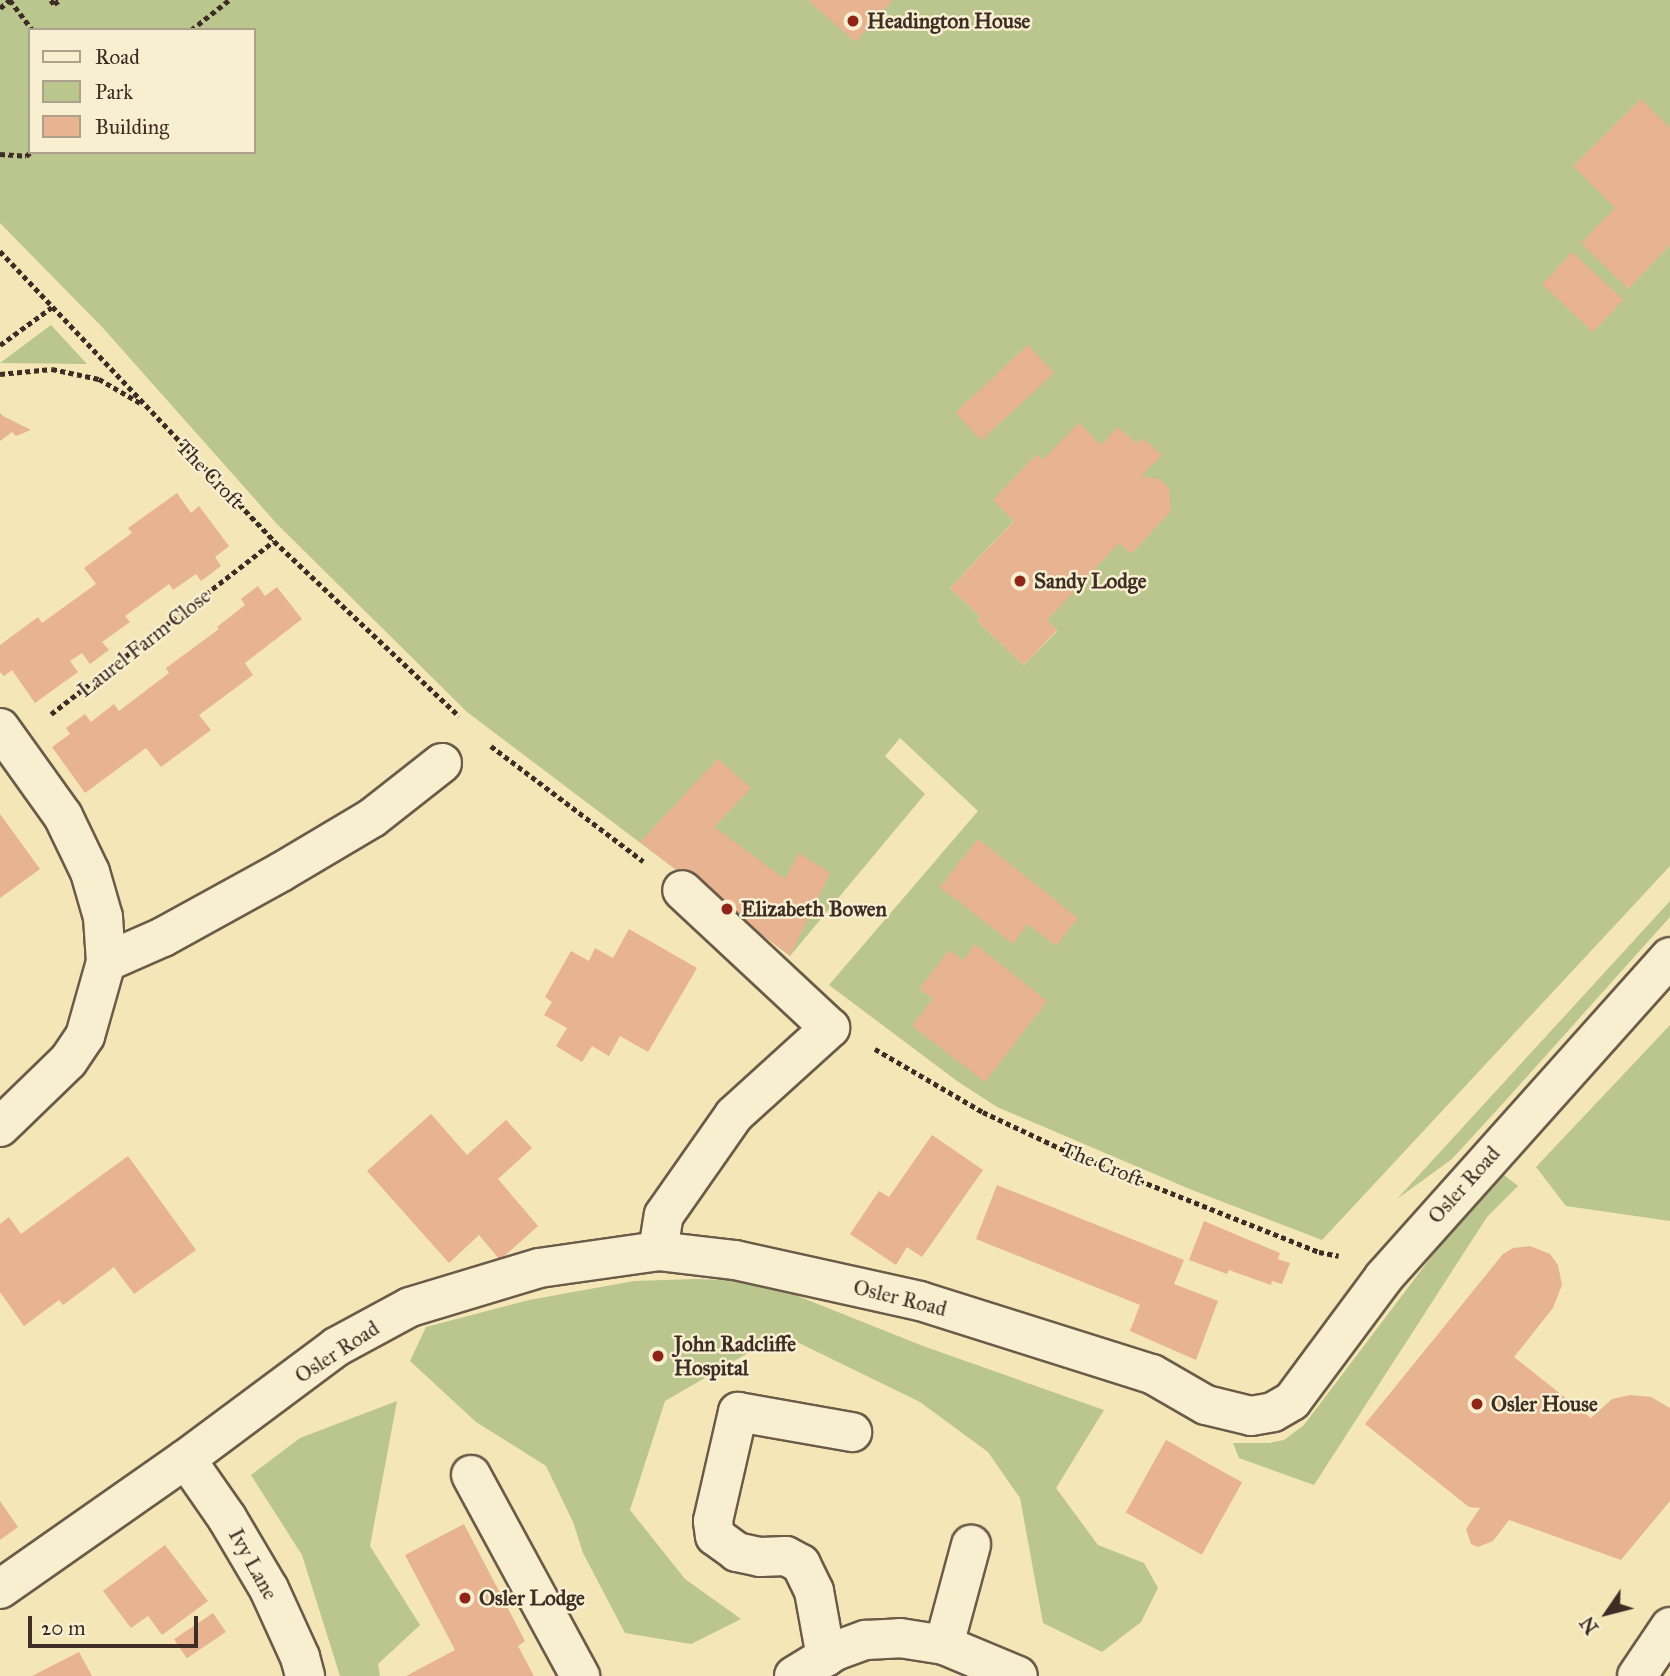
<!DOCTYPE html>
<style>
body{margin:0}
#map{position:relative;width:1670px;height:1676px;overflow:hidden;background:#f4e6b6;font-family:"IM FELL Great Primer",serif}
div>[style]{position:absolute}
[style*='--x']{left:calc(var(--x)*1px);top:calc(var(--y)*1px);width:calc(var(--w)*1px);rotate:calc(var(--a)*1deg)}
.green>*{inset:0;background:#bbc58e}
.building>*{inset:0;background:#e8b390;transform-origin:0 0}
.path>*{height:4.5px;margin-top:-2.25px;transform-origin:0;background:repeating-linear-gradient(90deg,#3d2d24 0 5px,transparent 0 8.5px)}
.roads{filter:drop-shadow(2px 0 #6b5b48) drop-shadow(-2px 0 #6b5b48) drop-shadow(0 2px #6b5b48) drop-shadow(0 -2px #6b5b48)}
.minor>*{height:38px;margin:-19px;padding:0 19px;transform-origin:19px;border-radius:19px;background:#f8efd0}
.dots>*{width:19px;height:19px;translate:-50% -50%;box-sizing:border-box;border:4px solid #f8efd0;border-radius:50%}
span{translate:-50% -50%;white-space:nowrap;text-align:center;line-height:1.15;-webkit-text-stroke:5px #f8efd0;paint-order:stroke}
.poi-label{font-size:21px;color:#3d2d24;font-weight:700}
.left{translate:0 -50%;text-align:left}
.street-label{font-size:21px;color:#3d2d24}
.legend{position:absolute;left:28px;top:28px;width:228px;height:126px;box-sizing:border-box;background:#f8efd0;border:2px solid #ada18b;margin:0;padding:9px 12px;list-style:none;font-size:21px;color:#3d2d24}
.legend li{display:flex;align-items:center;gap:14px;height:35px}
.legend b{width:35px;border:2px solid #ada18b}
.north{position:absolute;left:1572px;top:1578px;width:70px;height:70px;-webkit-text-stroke:5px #f8efd0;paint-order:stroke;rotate:235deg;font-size:19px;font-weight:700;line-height:28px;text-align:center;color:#3d2d24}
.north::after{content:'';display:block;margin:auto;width:24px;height:32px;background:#3d2d24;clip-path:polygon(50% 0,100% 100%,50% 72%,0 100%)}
.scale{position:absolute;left:28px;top:1616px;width:170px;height:32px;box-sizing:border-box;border:4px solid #3d2d24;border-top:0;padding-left:9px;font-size:21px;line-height:24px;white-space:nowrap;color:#3d2d24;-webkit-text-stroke:5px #f8efd0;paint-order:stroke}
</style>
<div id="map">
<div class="green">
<div style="clip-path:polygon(evenodd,0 0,1670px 0,1670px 866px,1322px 1240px,1192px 1190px,997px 1107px,957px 1081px,829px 985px,978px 811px,900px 738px,885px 756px,925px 794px,790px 956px,467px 712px,277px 524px,103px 328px,0 223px,0 0,30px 30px,254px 30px,254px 152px,30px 152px,30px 30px,0 0,1024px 510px,1047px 620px,1057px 631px,1024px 665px,977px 621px,981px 617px,950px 588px,1024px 510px)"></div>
<div style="clip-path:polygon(51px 325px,87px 364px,0 363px)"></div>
<div style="clip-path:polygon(1670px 901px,1670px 917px,1506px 1100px,1452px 1159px,1397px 1199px)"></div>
<div style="clip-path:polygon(1670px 1025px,1670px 1221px,1566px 1206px,1536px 1167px)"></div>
<div style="clip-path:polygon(1500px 1172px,1518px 1186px,1487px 1217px,1314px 1485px,1239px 1458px,1233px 1443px,1269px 1443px,1284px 1440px,1304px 1425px,1466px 1211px)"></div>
<div style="clip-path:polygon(696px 1279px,760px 1281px,923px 1346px,1104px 1410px,1056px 1488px,1098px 1545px,1144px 1563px,1158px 1588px,1141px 1622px,1102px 1652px,1043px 1623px,1020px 1498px,988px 1452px,920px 1402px,797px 1342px,748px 1353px,665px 1401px,630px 1510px,685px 1579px,741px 1619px,691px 1644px,625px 1633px,583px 1553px,573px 1522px,546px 1466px,476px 1422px,410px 1361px,426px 1327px,529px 1300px,634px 1281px)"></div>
<div style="clip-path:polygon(397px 1401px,370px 1546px,420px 1625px,378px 1664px,380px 1676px,340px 1676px,302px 1555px,251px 1475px,300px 1438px)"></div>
</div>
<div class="building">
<div style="clip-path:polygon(808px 0,893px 0,855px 42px)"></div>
<div style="clip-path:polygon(1641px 99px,1670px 128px,1670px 245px,1628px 289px,1581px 243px,1615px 208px,1573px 166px)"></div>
<div style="left:1572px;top:252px;width:70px;height:44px;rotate:43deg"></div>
<div style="left:1028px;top:345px;width:38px;height:99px;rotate:47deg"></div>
<div style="clip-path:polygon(0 413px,3px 416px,31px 430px,16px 436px,12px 432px,0 441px)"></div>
<div style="clip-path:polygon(1079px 423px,1101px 445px,1118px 427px,1137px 444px,1142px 438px,1162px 455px,1141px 476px,1159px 479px,1169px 488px,1171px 511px,1131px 554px,1119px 543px,1047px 620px,1057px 630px,1024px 665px,977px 621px,981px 617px,950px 588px,1014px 521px,993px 500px,1037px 454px,1043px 460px)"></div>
<div style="clip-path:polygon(177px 493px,191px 513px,199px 506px,229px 546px,215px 557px,221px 566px,201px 581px,196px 574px,173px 590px,169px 584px,125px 616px,130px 622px,102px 642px,109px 650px,90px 664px,82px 653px,70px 661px,78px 672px,35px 703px,12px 670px,4px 676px,0 672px,0 645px,38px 617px,42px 623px,96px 584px,84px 568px,132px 533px,128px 528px)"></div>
<div style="clip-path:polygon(258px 586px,265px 596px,277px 587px,302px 619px,245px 663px,253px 675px,199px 715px,211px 730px,161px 767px,146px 748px,85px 793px,52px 747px,70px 734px,66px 728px,85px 714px,91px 722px,114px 704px,119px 711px,169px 673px,166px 668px,219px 629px,217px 627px,245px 605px,241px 599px)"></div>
<div style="clip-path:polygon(718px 759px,751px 788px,714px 827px,785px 879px,799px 853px,830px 873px,790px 956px,640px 842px)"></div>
<div style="clip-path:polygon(0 814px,40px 869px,0 898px)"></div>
<div style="clip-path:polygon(978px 839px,1078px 918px,1056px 946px,1028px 924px,1013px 944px,940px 887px)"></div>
<div style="clip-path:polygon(629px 929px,697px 968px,648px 1052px,620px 1036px,609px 1056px,592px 1046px,582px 1062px,556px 1046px,567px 1028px,544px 1015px,552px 1002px,545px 997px,571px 951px,589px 961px,595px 948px,613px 958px)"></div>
<div style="clip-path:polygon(975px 944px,1047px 1001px,985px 1082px,912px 1026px,933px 999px,919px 989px,949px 950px,963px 960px)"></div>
<div style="clip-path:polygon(431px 1114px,467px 1155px,506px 1120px,532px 1148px,498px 1179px,538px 1226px,500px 1260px,479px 1235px,449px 1263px,367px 1171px)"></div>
<div style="clip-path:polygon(932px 1135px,983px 1170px,922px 1257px,907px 1247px,896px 1265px,850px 1234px,879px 1191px,889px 1197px)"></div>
<div style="clip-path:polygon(128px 1156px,196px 1250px,134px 1294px,114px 1267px,63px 1305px,59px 1300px,24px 1326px,0 1292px,0 1224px,9px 1217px,21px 1234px)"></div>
<div style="clip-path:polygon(997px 1185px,1184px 1260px,1174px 1284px,1218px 1301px,1196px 1360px,1130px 1331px,1140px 1305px,976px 1239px)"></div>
<div style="clip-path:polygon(1204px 1221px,1280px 1253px,1278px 1259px,1290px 1263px,1282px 1284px,1272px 1281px,1271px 1285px,1229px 1270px,1227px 1274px,1189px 1260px)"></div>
<div style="clip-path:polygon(1530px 1246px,1550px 1254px,1558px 1265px,1562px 1285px,1553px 1308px,1514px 1357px,1591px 1418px,1612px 1399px,1630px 1395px,1651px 1397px,1670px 1408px,1670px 1501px,1621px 1560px,1509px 1520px,1493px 1541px,1478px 1547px,1471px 1544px,1466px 1529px,1480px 1508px,1469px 1507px,1365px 1424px,1503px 1254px,1513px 1248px)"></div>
<div style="left:1166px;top:1440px;width:87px;height:83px;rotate:29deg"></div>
<div style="clip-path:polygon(0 1501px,18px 1527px,0 1540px)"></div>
<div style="clip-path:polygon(464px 1524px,525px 1641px,518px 1646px,534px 1676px,406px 1676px,455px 1650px,405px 1555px)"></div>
<div style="clip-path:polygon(165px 1545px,208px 1601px,162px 1635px,148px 1616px,131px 1628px,103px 1591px)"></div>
<div style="left:213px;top:1613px;width:23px;height:47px;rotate:56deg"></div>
<div style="clip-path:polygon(79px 1652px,92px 1676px,32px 1676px)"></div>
</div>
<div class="path">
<div style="--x:51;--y:0;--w:5;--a:53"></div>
<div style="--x:54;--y:4;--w:7;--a:-34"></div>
<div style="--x:0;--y:8;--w:13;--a:-39"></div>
<div style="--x:10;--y:0;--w:38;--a:53"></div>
<div style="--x:191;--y:30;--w:48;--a:-38.3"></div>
<div style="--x:0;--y:154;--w:26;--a:4"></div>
<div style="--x:26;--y:156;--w:6;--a:-39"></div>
<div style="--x:0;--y:251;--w:399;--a:46.6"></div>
<div style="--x:274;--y:541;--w:255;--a:43.4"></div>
<div style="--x:0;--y:345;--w:64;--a:-36.2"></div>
<div style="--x:0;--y:374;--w:52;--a:-5.5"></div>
<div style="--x:52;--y:369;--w:48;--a:12"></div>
<div style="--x:99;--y:379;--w:48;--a:30.3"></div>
<div style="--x:51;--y:714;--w:282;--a:-37.8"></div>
<div style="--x:491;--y:746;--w:191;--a:37.1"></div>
<div style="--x:875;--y:1049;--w:125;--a:30.3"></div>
<div style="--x:983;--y:1112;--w:94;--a:25.2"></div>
<div style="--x:1068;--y:1152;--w:270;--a:21.7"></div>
<div style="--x:1319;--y:1252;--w:20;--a:11"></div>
</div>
<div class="roads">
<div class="minor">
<div style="--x:0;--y:728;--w:108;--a:54.4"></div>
<div style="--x:63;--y:816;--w:62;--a:64.3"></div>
<div style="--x:90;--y:872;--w:47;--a:73.9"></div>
<div style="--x:103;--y:917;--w:45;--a:86.2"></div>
<div style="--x:106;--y:962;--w:77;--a:105.8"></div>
<div style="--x:85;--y:1036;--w:30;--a:124"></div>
<div style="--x:68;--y:1061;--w:95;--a:135.9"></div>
<div style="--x:106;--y:962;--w:62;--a:-23.7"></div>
<div style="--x:163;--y:937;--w:135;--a:-28.8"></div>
<div style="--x:281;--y:872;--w:106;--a:-30.7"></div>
<div style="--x:372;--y:818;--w:89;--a:-38.2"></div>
<div style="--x:658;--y:1251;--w:36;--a:-81"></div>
<div style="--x:664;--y:1215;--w:122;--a:-55"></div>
<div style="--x:734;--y:1115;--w:130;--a:-42.2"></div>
<div style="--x:830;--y:1028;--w:202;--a:-137"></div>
<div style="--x:186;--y:1459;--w:72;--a:55.2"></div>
<div style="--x:227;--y:1518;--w:82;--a:59.4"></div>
<div style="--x:269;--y:1589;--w:75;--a:65.5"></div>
<div style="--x:300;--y:1657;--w:20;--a:75"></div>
<div style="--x:471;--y:1475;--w:229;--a:61.5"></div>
<div style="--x:0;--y:1589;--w:227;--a:-35"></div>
<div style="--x:186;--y:1459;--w:187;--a:-36.7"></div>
<div style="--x:336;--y:1347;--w:84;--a:-28.4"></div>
<div style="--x:410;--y:1307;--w:135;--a:-16.8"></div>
<div style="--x:539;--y:1268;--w:120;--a:-8.1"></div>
<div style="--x:658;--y:1251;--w:78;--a:6.7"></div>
<div style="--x:735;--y:1260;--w:189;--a:12.5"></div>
<div style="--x:920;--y:1301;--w:243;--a:17.5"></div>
<div style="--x:1152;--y:1374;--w:62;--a:29.9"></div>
<div style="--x:1206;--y:1405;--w:46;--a:13.7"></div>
<div style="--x:1251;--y:1416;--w:22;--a:-10"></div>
<div style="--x:1273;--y:1412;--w:22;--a:-30"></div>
<div style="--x:1292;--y:1401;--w:154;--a:-53.4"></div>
<div style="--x:1384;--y:1277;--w:429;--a:-48.2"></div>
<div style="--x:944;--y:1645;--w:104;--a:-74.9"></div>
<div style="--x:826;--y:1657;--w:67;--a:-100.3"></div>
<div style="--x:814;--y:1591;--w:30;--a:-116"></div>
<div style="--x:801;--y:1564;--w:17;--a:-152"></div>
<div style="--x:786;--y:1556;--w:26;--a:178"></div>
<div style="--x:760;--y:1557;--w:24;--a:-168"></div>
<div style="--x:737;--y:1552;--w:27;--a:-144"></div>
<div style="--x:715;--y:1536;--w:15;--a:-98"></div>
<div style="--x:713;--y:1521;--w:112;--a:-77.1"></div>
<div style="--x:738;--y:1412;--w:116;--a:10"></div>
<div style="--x:794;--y:1676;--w:48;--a:-31.4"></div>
<div style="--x:835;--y:1651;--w:33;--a:-20"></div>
<div style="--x:866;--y:1640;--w:34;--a:-3"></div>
<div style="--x:900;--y:1638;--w:45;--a:9"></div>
<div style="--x:944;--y:1645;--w:80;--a:22.7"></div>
<div style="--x:1637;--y:1676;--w:59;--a:-56"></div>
</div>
</div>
<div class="dots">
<div style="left:853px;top:21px;background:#8f2418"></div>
<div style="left:1020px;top:581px;background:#8f2418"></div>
<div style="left:727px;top:909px;background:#8f2418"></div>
<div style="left:658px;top:1356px;background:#8f2418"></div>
<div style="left:1477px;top:1404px;background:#8f2418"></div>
<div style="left:465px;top:1598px;background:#8f2418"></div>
</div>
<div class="poi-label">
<span class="left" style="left:867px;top:21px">Headington House</span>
<span class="left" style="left:1034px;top:581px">Sandy Lodge</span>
<span class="left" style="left:741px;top:909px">Elizabeth Bowen</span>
<span class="left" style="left:674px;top:1356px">John Radcliffe<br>Hospital</span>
<span class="left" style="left:1491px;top:1404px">Osler House</span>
<span class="left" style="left:479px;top:1598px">Osler Lodge</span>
</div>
<div class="street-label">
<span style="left:210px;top:474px;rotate:46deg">The Croft</span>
<span style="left:144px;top:643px;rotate:-38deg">Laurel Farm Close</span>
<span style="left:1102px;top:1164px;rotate:22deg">The Croft</span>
<span style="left:1464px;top:1185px;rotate:-48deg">Osler Road</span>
<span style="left:900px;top:1298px;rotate:14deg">Osler Road</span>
<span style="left:337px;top:1352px;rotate:-33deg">Osler Road</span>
<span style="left:253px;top:1564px;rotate:61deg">Ivy Lane</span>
</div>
<ul class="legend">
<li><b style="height:9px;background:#f8efd0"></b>Road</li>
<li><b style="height:19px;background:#bbc58e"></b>Park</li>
<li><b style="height:19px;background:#e8b390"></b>Building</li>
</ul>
<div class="north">N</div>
<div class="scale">20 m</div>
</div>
